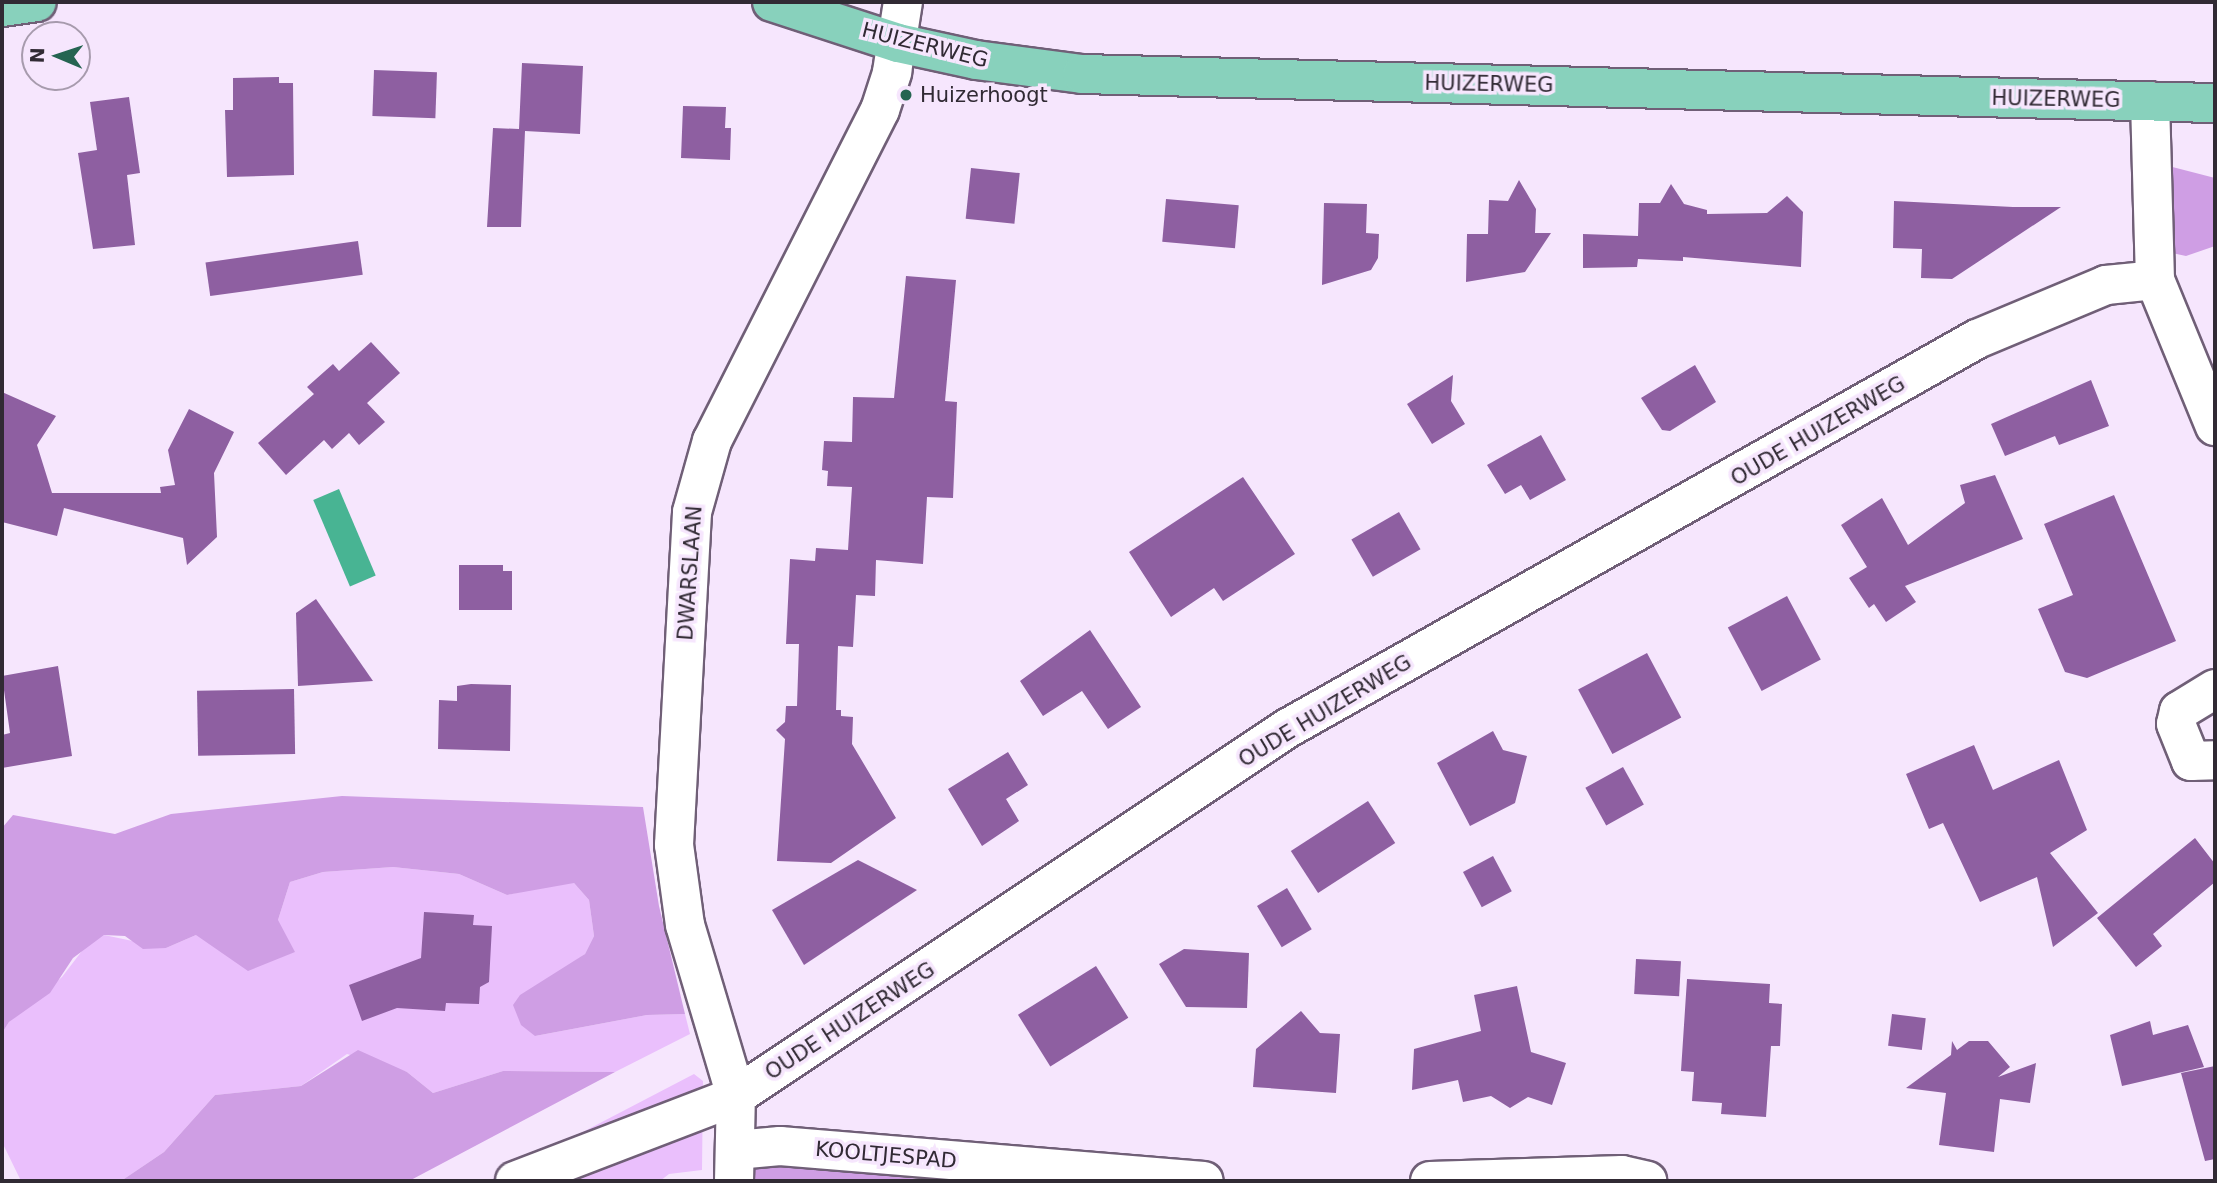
<!DOCTYPE html>
<style>
body{margin:0}
#map{position:relative;width:2217px;height:1183px;overflow:hidden;background:#f6e6fd;font-family:"DejaVu Sans",sans-serif}
div>[style]{position:absolute}
[style*='--x']{left:calc(var(--x)*1px);top:calc(var(--y)*1px);width:calc(var(--w)*1px);rotate:calc(var(--a)*1deg)}
.green>*{inset:0;background:#eabffc}
.forest>*{inset:0;background:#cf9ee4}
.water>*{inset:0;background:#48b493;transform-origin:0 0}
.building>*{inset:0;background:#8e5fa1;transform-origin:0 0}
.roads{filter:drop-shadow(2px 0 #705f77) drop-shadow(-2px 0 #705f77) drop-shadow(0 2px #705f77) drop-shadow(0 -2px #705f77)}
.minor>*{height:38px;margin:-19px;padding:0 19px;transform-origin:19px;border-radius:19px;background:#fff}
.major>*{height:38px;margin:-19px;padding:0 19px;transform-origin:19px;border-radius:19px;background:#88d1bc}
.dots>*{width:19px;height:19px;translate:-50% -50%;box-sizing:border-box;border:4px solid #f6e6fd;border-radius:50%}
span{translate:-50% -50%;white-space:nowrap;text-align:center;line-height:1.15;-webkit-text-stroke:7px #f6e6fd;paint-order:stroke}
.street-label{font-size:21px;color:#312a34}
.poi-label{font-size:21px;color:#312a34}
.left{translate:0 -50%;text-align:left}
.frame{position:absolute;inset:0;border:4px solid #312a34;pointer-events:none}
.north{position:absolute;left:21px;top:21px;width:70px;height:70px;box-sizing:border-box;background:#f6e6fd;border:2px solid #a79bad;border-radius:50%;rotate:272deg;font-size:19px;font-weight:700;line-height:28px;text-align:center;color:#312a34}
.north::after{content:'';display:block;margin:auto;width:24px;height:32px;background:#256451;clip-path:polygon(50% 0,100% 100%,50% 72%,0 100%)}
</style>
<div id="map">
<div class="green">
<div style="clip-path:polygon(393px 867px,459px 874px,507px 895px,563px 882px,574px 883px,589px 900px,594px 936px,585px 954px,562px 971px,535px 1036px,647px 1015px,685px 1014px,690px 1034px,615px 1072px,503px 1071px,433px 1093px,407px 1072px,347px 1054px,301px 1086px,215px 1095px,164px 1152px,121px 1181px,21px 1181px,2px 1142px,2px 1033px,9px 1022px,62px 977px,85px 947px,104px 935px,166px 948px,196px 935px,278px 920px,290px 882px,323px 872px)"></div>
<div style="clip-path:polygon(694px 1074px,703px 1081px,702px 1170px,669px 1174px,660px 1181px,489px 1181px)"></div>
</div>
<div class="forest">
<div style="clip-path:polygon(2157px 163px,2215px 178px,2215px 246px,2186px 256px,2172px 253px)"></div>
<div style="clip-path:polygon(342px 796px,643px 807px,659px 906px,685px 1014px,647px 1015px,535px 1036px,521px 1025px,513px 1005px,520px 995px,585px 954px,594px 936px,589px 900px,574px 883px,507px 895px,459px 874px,393px 867px,323px 872px,290px 882px,278px 920px,295px 952px,248px 971px,196px 935px,166px 948px,143px 949px,125px 936px,104px 935px,73px 958px,50px 993px,9px 1022px,2px 1033px,2px 828px,13px 815px,115px 834px,171px 814px)"></div>
<div style="clip-path:polygon(358px 1050px,407px 1072px,433px 1093px,503px 1071px,615px 1072px,409px 1181px,121px 1181px,164px 1152px,215px 1095px,301px 1086px)"></div>
<div style="clip-path:polygon(751px 1160px,936px 1181px,746px 1181px)"></div>
</div>
<div class="water">
<div style="left:339px;top:489px;width:94px;height:28px;rotate:67deg"></div>
</div>
<div class="building">
<div style="clip-path:polygon(522px 63px,583px 66px,580px 134px,525px 131px,521px 227px,487px 227px,493px 128px,519px 129px)"></div>
<div style="left:374px;top:70px;width:63px;height:46px;rotate:2deg"></div>
<div style="clip-path:polygon(279px 77px,279px 83px,293px 83px,294px 175px,227px 177px,225px 110px,233px 110px,233px 78px)"></div>
<div style="clip-path:polygon(129px 97px,140px 173px,127px 175px,135px 245px,93px 249px,78px 153px,97px 150px,90px 102px)"></div>
<div style="clip-path:polygon(683px 106px,726px 107px,725px 128px,731px 128px,730px 160px,681px 158px)"></div>
<div style="left:971px;top:168px;width:49px;height:51px;rotate:6deg"></div>
<div style="clip-path:polygon(1519px 180px,1536px 209px,1535px 233px,1551px 233px,1525px 272px,1466px 282px,1467px 234px,1488px 234px,1489px 200px,1508px 201px)"></div>
<div style="clip-path:polygon(1671px 184px,1684px 204px,1707px 210px,1707px 214px,1767px 213px,1787px 196px,1803px 212px,1801px 267px,1683px 257px,1683px 261px,1638px 259px,1637px 267px,1583px 268px,1583px 234px,1638px 236px,1639px 203px,1660px 203px)"></div>
<div style="left:1166px;top:199px;width:73px;height:43px;rotate:5deg"></div>
<div style="clip-path:polygon(1894px 201px,2013px 207px,2061px 207px,1952px 279px,1921px 278px,1922px 249px,1893px 248px)"></div>
<div style="clip-path:polygon(1324px 203px,1367px 204px,1366px 233px,1379px 234px,1378px 258px,1371px 270px,1322px 285px)"></div>
<div style="left:358px;top:241px;width:34px;height:154px;rotate:82deg"></div>
<div style="clip-path:polygon(906px 276px,956px 280px,945px 401px,957px 402px,953px 498px,927px 497px,923px 564px,876px 560px,875px 596px,856px 595px,853px 647px,838px 646px,836px 710px,841px 710px,841px 716px,853px 717px,852px 744px,896px 818px,831px 863px,777px 861px,785px 739px,776px 730px,785px 722px,786px 706px,797px 706px,799px 644px,786px 644px,790px 559px,815px 561px,816px 548px,848px 550px,852px 487px,827px 486px,828px 471px,822px 470px,824px 441px,852px 442px,853px 397px,894px 398px)"></div>
<div style="clip-path:polygon(371px 342px,400px 373px,367px 403px,385px 422px,359px 445px,349px 433px,332px 449px,324px 440px,286px 475px,258px 443px,314px 394px,307px 387px,333px 364px,339px 371px)"></div>
<div style="clip-path:polygon(1695px 365px,1716px 402px,1670px 431px,1662px 430px,1641px 398px)"></div>
<div style="clip-path:polygon(1453px 375px,1451px 401px,1465px 424px,1432px 444px,1407px 404px)"></div>
<div style="clip-path:polygon(2091px 380px,2109px 426px,2059px 445px,2055px 436px,2005px 456px,1991px 424px)"></div>
<div style="clip-path:polygon(2px 392px,56px 416px,37px 445px,52px 493px,161px 493px,160px 487px,175px 485px,168px 450px,189px 409px,234px 432px,214px 473px,217px 537px,187px 565px,183px 538px,64px 508px,57px 536px,2px 522px)"></div>
<div style="clip-path:polygon(1541px 435px,1566px 480px,1530px 500px,1521px 485px,1505px 494px,1487px 465px)"></div>
<div style="clip-path:polygon(1995px 475px,2023px 539px,1905px 586px,1916px 602px,1886px 622px,1874px 604px,1869px 608px,1849px 578px,1867px 567px,1841px 525px,1882px 498px,1908px 545px,1965px 503px,1960px 485px)"></div>
<div style="clip-path:polygon(1243px 477px,1295px 554px,1223px 601px,1214px 588px,1171px 617px,1129px 552px)"></div>
<div style="clip-path:polygon(2114px 495px,2176px 641px,2087px 678px,2065px 672px,2038px 609px,2073px 595px,2044px 524px)"></div>
<div style="left:1399px;top:512px;width:43px;height:55px;rotate:60deg"></div>
<div style="clip-path:polygon(459px 565px,503px 565px,503px 571px,512px 571px,512px 610px,459px 610px)"></div>
<div style="left:1787px;top:596px;width:72px;height:67px;rotate:62deg"></div>
<div style="clip-path:polygon(316px 599px,373px 681px,298px 686px,296px 613px)"></div>
<div style="clip-path:polygon(1090px 630px,1141px 707px,1108px 729px,1082px 691px,1043px 716px,1020px 681px)"></div>
<div style="left:1647px;top:653px;width:73px;height:78px;rotate:62deg"></div>
<div style="clip-path:polygon(58px 666px,72px 756px,2px 768px,2px 735px,10px 733px,2px 676px)"></div>
<div style="clip-path:polygon(471px 684px,511px 685px,510px 751px,438px 749px,439px 700px,457px 701px,457px 686px)"></div>
<div style="left:294px;top:689px;width:65px;height:97px;rotate:89deg"></div>
<div style="clip-path:polygon(1493px 731px,1503px 750px,1527px 756px,1515px 803px,1470px 826px,1437px 763px)"></div>
<div style="clip-path:polygon(1974px 745px,1993px 790px,2059px 760px,2087px 830px,2050px 853px,2098px 913px,2053px 947px,2037px 877px,1980px 902px,1943px 823px,1929px 829px,1906px 774px)"></div>
<div style="clip-path:polygon(1008px 752px,1028px 785px,1006px 799px,1019px 821px,982px 846px,948px 789px)"></div>
<div style="left:1623px;top:767px;width:43px;height:43px;rotate:61deg"></div>
<div style="left:1368px;top:801px;width:50px;height:92px;rotate:57deg"></div>
<div style="clip-path:polygon(2195px 838px,2215px 864px,2215px 882px,2153px 934px,2162px 946px,2136px 967px,2097px 918px)"></div>
<div style="left:1493px;top:856px;width:40px;height:34px;rotate:62deg"></div>
<div style="clip-path:polygon(858px 860px,917px 890px,804px 965px,772px 910px)"></div>
<div style="left:1287px;top:888px;width:48px;height:35px;rotate:59deg"></div>
<div style="clip-path:polygon(424px 912px,474px 915px,473px 925px,492px 926px,489px 982px,480px 987px,479px 1004px,446px 1003px,445px 1011px,397px 1008px,362px 1021px,349px 985px,421px 958px)"></div>
<div style="clip-path:polygon(1184px 949px,1249px 953px,1247px 1008px,1186px 1007px,1159px 964px)"></div>
<div style="left:1636px;top:959px;width:45px;height:35px;rotate:3deg"></div>
<div style="left:1096px;top:966px;width:61px;height:92px;rotate:58deg"></div>
<div style="clip-path:polygon(1687px 979px,1770px 984px,1769px 1003px,1782px 1004px,1780px 1046px,1771px 1046px,1766px 1117px,1721px 1114px,1722px 1103px,1692px 1101px,1694px 1072px,1681px 1071px)"></div>
<div style="clip-path:polygon(1517px 986px,1531px 1052px,1566px 1063px,1552px 1105px,1528px 1097px,1510px 1108px,1491px 1096px,1463px 1102px,1458px 1080px,1412px 1090px,1414px 1049px,1481px 1031px,1474px 995px)"></div>
<div style="clip-path:polygon(1301px 1011px,1320px 1033px,1340px 1034px,1336px 1093px,1253px 1087px,1256px 1049px)"></div>
<div style="left:1892px;top:1014px;width:34px;height:32px;rotate:7deg"></div>
<div style="clip-path:polygon(2150px 1021px,2153px 1035px,2188px 1025px,2204px 1067px,2122px 1086px,2110px 1035px)"></div>
<div style="clip-path:polygon(1952px 1041px,1957px 1050px,1969px 1041px,1988px 1041px,2010px 1067px,1998px 1077px,2036px 1063px,2030px 1103px,2000px 1099px,1994px 1152px,1939px 1145px,1946px 1093px,1906px 1088px,1951px 1055px)"></div>
<div style="clip-path:polygon(2215px 1066px,2215px 1159px,2205px 1161px,2181px 1073px)"></div>
</div>
<div class="roads">
<div class="minor">
<div style="--x:2150;--y:101;--w:179;--a:88.4"></div>
<div style="--x:2155;--y:280;--w:158;--a:67.7"></div>
<div style="--x:2215;--y:689;--w:42;--a:148.6"></div>
<div style="--x:2179;--y:711;--w:13;--a:103"></div>
<div style="--x:2176;--y:724;--w:40;--a:68"></div>
<div style="--x:2191;--y:761;--w:24;--a:-2"></div>
<div style="--x:736;--y:1150;--w:44;--a:-5.2"></div>
<div style="--x:780;--y:1146;--w:425;--a:4.7"></div>
<div style="--x:515;--y:1181;--w:237;--a:-21"></div>
<div style="--x:736;--y:1096;--w:663;--a:-33.69"></div>
<div style="--x:1288;--y:728;--w:791;--a:-29.45"></div>
<div style="--x:1977;--y:339;--w:140;--a:-22.7"></div>
<div style="--x:2106;--y:285;--w:49;--a:-5.8"></div>
<div style="--x:734;--y:1181;--w:85;--a:-88.7"></div>
<div style="--x:736;--y:1096;--w:178;--a:-106.6"></div>
<div style="--x:685;--y:925;--w:81;--a:-97.8"></div>
<div style="--x:674;--y:845;--w:333;--a:-86.9"></div>
<div style="--x:692;--y:512;--w:74;--a:-74.3"></div>
<div style="--x:712;--y:441;--w:371;--a:-63.1"></div>
<div style="--x:880;--y:110;--w:40;--a:-72"></div>
<div style="--x:892;--y:72;--w:71;--a:-81.1"></div>
<div style="--x:1430;--y:1181;--w:192;--a:-1.8"></div>
<div style="--x:1622;--y:1175;--w:26;--a:13"></div>
</div>
<div class="major">
<div style="--x:772;--y:2;--w:133;--a:18"></div>
<div style="--x:898;--y:43;--w:80;--a:12.3"></div>
<div style="--x:976;--y:60;--w:107;--a:7.5"></div>
<div style="--x:1082;--y:74;--w:1133;--a:1.47"></div>
<div style="--x:2;--y:7;--w:35;--a:-8"></div>
</div>
</div>
<div class="dots">
<div style="left:906px;top:95px;background:#256451"></div>
</div>
<div class="street-label">
<span style="left:925px;top:45px;rotate:14deg">HUIZERWEG</span>
<span style="left:1489px;top:84px;rotate:1deg">HUIZERWEG</span>
<span style="left:2056px;top:99px;rotate:1deg">HUIZERWEG</span>
<span style="left:1818px;top:431px;rotate:-30deg">OUDE HUIZERWEG</span>
<span style="left:690px;top:573px;rotate:-86deg">DWARSLAAN</span>
<span style="left:1325px;top:711px;rotate:-31deg">OUDE HUIZERWEG</span>
<span style="left:850px;top:1021px;rotate:-33deg">OUDE HUIZERWEG</span>
<span style="left:886px;top:1155px;rotate:5deg">KOOLTJESPAD</span>
</div>
<div class="poi-label">
<span class="left" style="left:920px;top:95px">Huizerhoogt</span>
</div>
<div class="frame"></div>
<div class="north">N</div>
</div>
